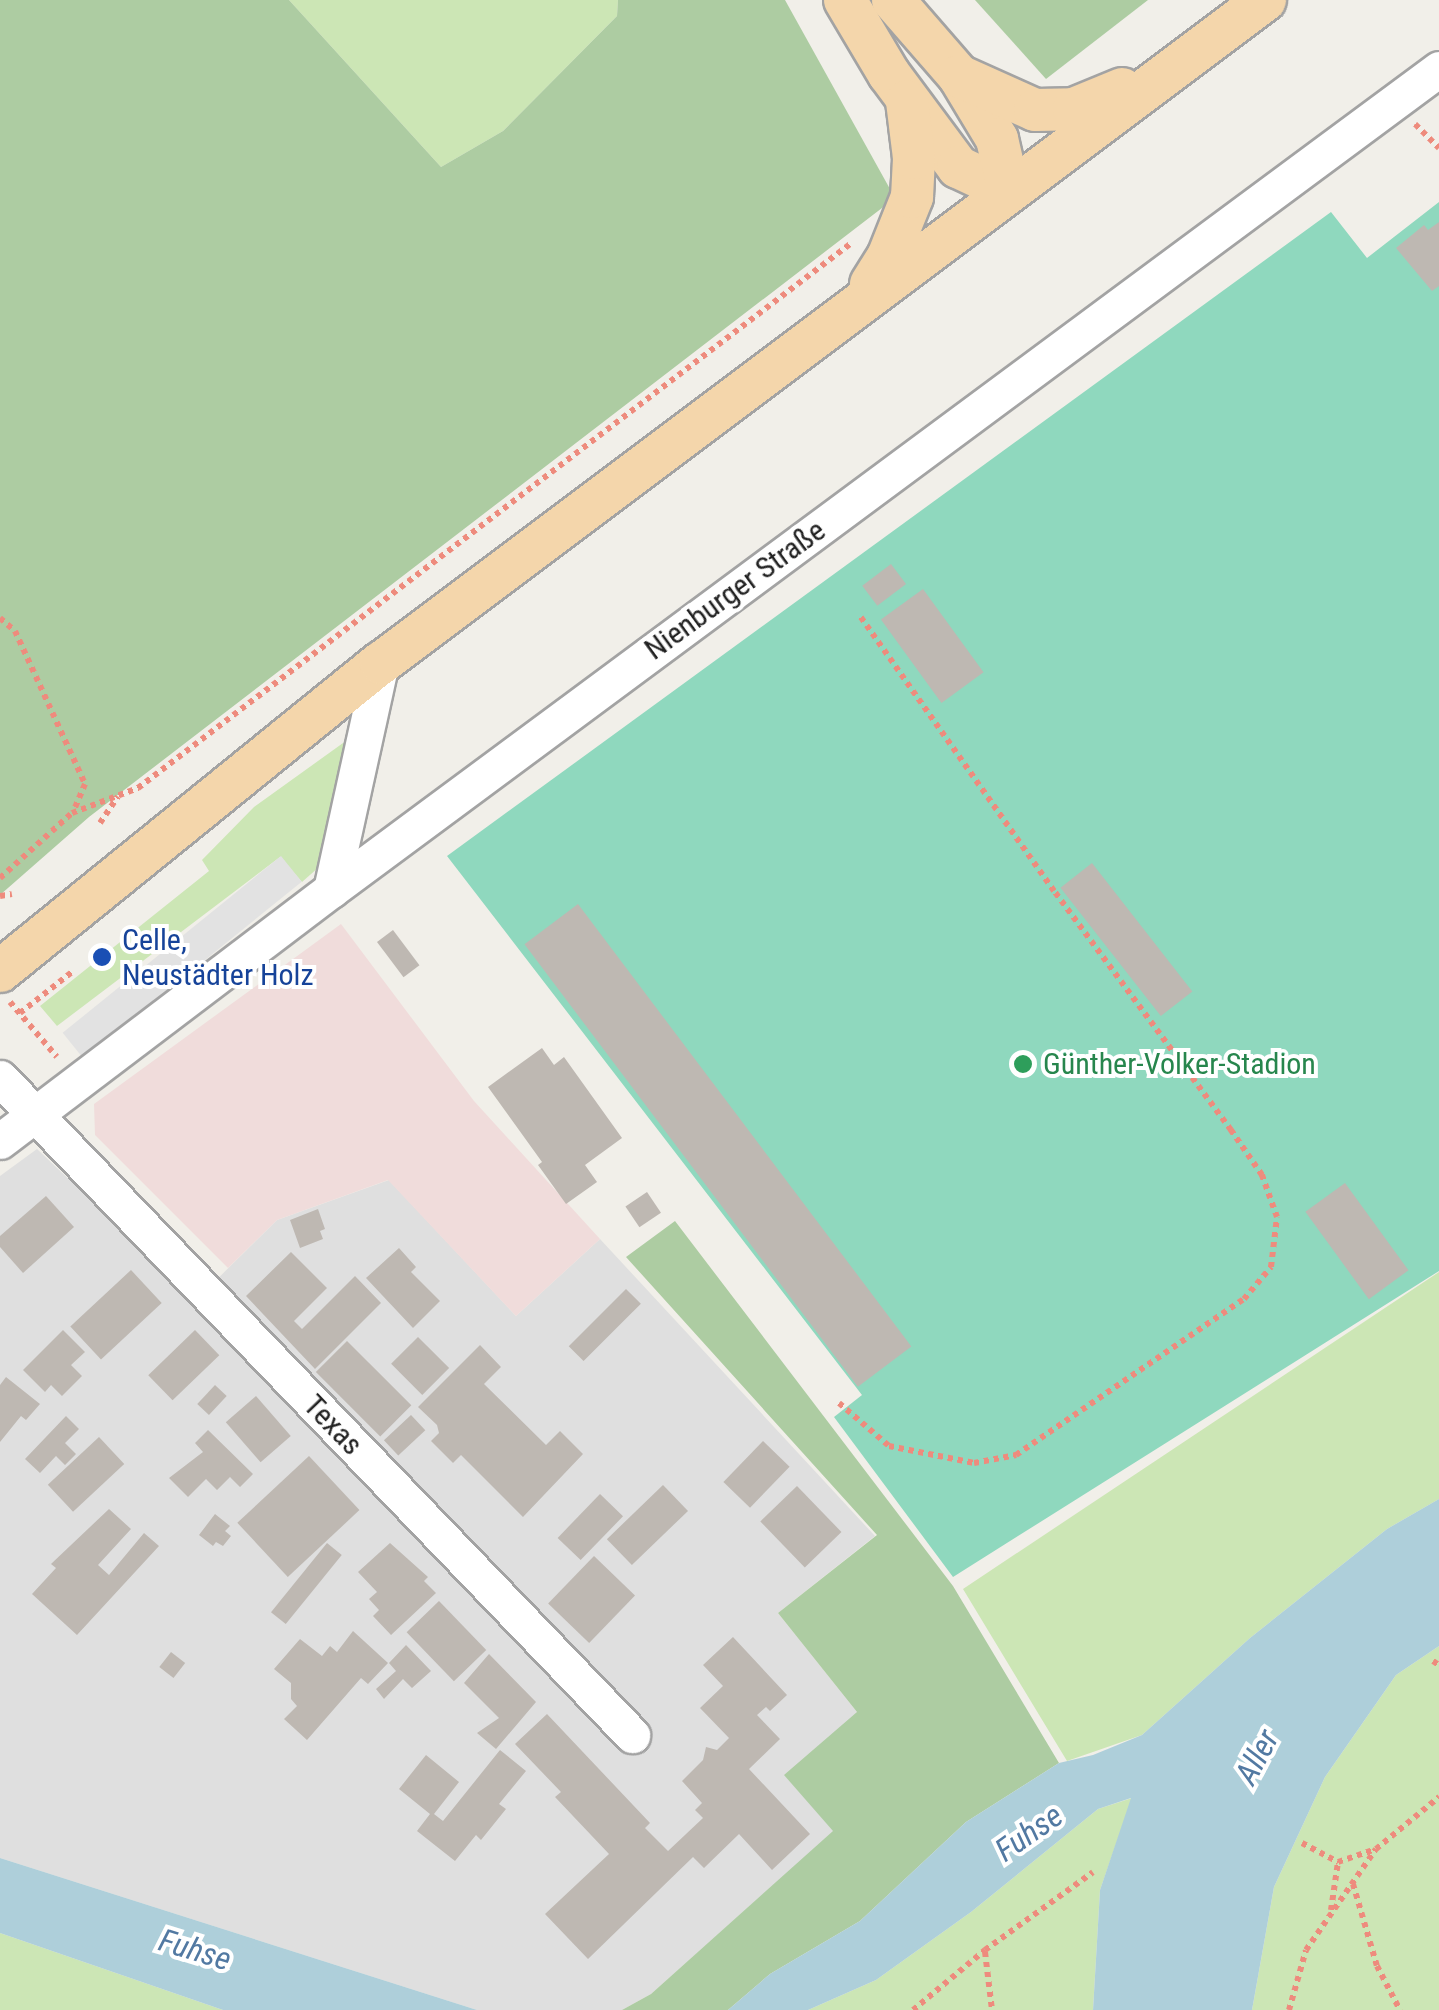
<!DOCTYPE html>
<meta charset="utf-8">
<style>
body{margin:0}
#map{position:relative;width:1439px;height:2010px;overflow:hidden;background:#f1efe9;font-family:"Roboto Condensed",sans-serif}
div>[style]{position:absolute}
[style*='--x']{left:calc(var(--x)*1px);top:calc(var(--y)*1px);width:calc(var(--w)*1px);rotate:calc(var(--a)*1deg)}
.residential>*{inset:0;background:#dfdfdf}
.commercial>*{inset:0;background:#f0dcdb}
.grass>*{inset:0;background:#cce6b5}
.forest>*{inset:0;background:#adcca2}
.pitch>*{inset:0;background:#8fd8be}
.parking>*{inset:0;background:#e2e2e2;transform-origin:0 0}
.water>*{inset:0;background:#aecfda}
.building>*{inset:0;background:#beb8b2;transform-origin:0 0}
.path>*{height:6px;margin-top:-3px;transform-origin:0;background:repeating-linear-gradient(90deg,#ee8b7d 0 5px,transparent 0 10px)}
.roads{filter:drop-shadow(2px 0 #a3a3a3) drop-shadow(-2px 0 #a3a3a3) drop-shadow(0 2px #a3a3a3) drop-shadow(0 -2px #a3a3a3)}
.minor>*{height:35px;margin:-17.5px;padding:0 17.5px;transform-origin:17.5px;border-radius:17.5px;background:#fff}
.major>*{height:42px;margin:-21px;padding:0 21px;transform-origin:21px;border-radius:21px;background:#f4d6ab}
.dots>*{width:28px;height:28px;translate:-50% -50%;box-sizing:border-box;border:5px solid #fff;border-radius:50%}
span{translate:-50% -50%;white-space:nowrap;text-align:center;line-height:1.15;-webkit-text-stroke:8px #fff;paint-order:stroke}
.street-label{font-size:30px;color:#222}
.transit-label{font-size:30px;color:#164399}
.left{translate:0 -50%;text-align:left}
.leisure-label{font-size:30px;color:#27864d}
.water-label{font-size:32px;color:#5279a2;font-style:italic}
</style>
<div id="map">
<div class="residential">
<div style="clip-path:polygon(37px 1149px,196px 1300px,277px 1220px,389px 1180px,516px 1316px,600px 1239px,875px 1536px,778px 1613px,857px 1712px,834px 1831px,651px 1994px,622px 2010px,477px 2010px,0 1858px,0 1176px)"></div>
</div>
<div class="commercial">
<div style="clip-path:polygon(341px 924px,474px 1101px,600px 1239px,516px 1316px,388px 1180px,277px 1220px,228px 1268px,95px 1135px,94px 1104px)"></div>
</div>
<div class="grass">
<div style="clip-path:polygon(289px 0,618px 0,617px 16px,503px 131px,441px 167px)"></div>
<div style="clip-path:polygon(350px 738px,319px 867px,302px 882px,280px 857px,57px 1026px,40px 1006px,209px 871px,202px 860px,254px 807px)"></div>
<div style="clip-path:polygon(1439px 1272px,1439px 1499px,1387px 1529px,1250px 1638px,1142px 1735px,1067px 1761px,963px 1589px)"></div>
<div style="clip-path:polygon(1439px 1646px,1439px 2010px,1252px 2010px,1274px 1887px,1325px 1777px,1396px 1675px)"></div>
<div style="clip-path:polygon(1132px 1798px,1100px 1890px,1093px 2010px,808px 2010px,876px 1980px,971px 1912px,1098px 1809px)"></div>
<div style="clip-path:polygon(0 1933px,223px 2010px,0 2010px)"></div>
</div>
<div class="forest">
<div style="clip-path:polygon(0 0,289px 0,441px 167px,503px 131px,617px 16px,618px 0,785px 0,895px 198px,89px 817px,0 895px)"></div>
<div style="clip-path:polygon(975px 0,1148px 0,1046px 79px)"></div>
<div style="clip-path:polygon(675px 1221px,953px 1586px,1059px 1763px,966px 1822px,860px 1921px,770px 1974px,728px 2010px,622px 2010px,651px 1994px,833px 1831px,784px 1775px,857px 1712px,778px 1613px,877px 1535px,626px 1257px)"></div>
</div>
<div class="pitch">
<div style="clip-path:polygon(1439px 202px,1439px 1271px,953px 1577px,834px 1417px,862px 1395px,447px 856px,1331px 212px,1367px 258px)"></div>
</div>
<div class="parking">
<div style="left:281px;top:856px;width:33px;height:281px;rotate:51deg"></div>
</div>
<div class="water">
<div style="clip-path:polygon(1439px 1499px,1439px 1646px,1396px 1675px,1325px 1777px,1274px 1887px,1252px 2010px,1093px 2010px,1100px 1890px,1131px 1798px,1098px 1809px,971px 1912px,876px 1980px,808px 2010px,728px 2010px,770px 1974px,860px 1921px,966px 1822px,1059px 1763px,1093px 1755px,1142px 1735px,1250px 1638px,1387px 1529px)"></div>
<div style="clip-path:polygon(0 1858px,477px 2010px,223px 2010px,0 1933px)"></div>
</div>
<div class="building">
<div style="clip-path:polygon(1439px 222px,1439px 286px,1432px 291px,1396px 248px,1424px 225px,1428px 230px)"></div>
<div style="left:891px;top:564px;width:25px;height:36px;rotate:53deg"></div>
<div style="left:923px;top:589px;width:103px;height:52px;rotate:54deg"></div>
<div style="left:1092px;top:863px;width:163px;height:40px;rotate:52deg"></div>
<div style="left:578px;top:904px;width:554px;height:67px;rotate:53deg"></div>
<div style="left:393px;top:930px;width:44px;height:20px;rotate:53deg"></div>
<div style="clip-path:polygon(542px 1048px,554px 1065px,564px 1057px,622px 1138px,585px 1165px,597px 1182px,566px 1204px,538px 1165px,542px 1162px,488px 1087px)"></div>
<div style="left:1345px;top:1183px;width:108px;height:49px;rotate:54deg"></div>
<div style="left:647px;top:1192px;width:25px;height:26px;rotate:56deg"></div>
<div style="clip-path:polygon(46px 1196px,74px 1227px,23px 1273px,0 1247px,0 1236px)"></div>
<div style="clip-path:polygon(318px 1209px,325px 1229px,320px 1231px,323px 1239px,300px 1248px,290px 1220px)"></div>
<div style="clip-path:polygon(399px 1248px,416px 1267px,411px 1272px,440px 1301px,413px 1328px,366px 1278px)"></div>
<div style="clip-path:polygon(291px 1252px,327px 1288px,294px 1321px,302px 1329px,355px 1276px,381px 1303px,315px 1369px,246px 1296px)"></div>
<div style="left:131px;top:1270px;width:45px;height:83px;rotate:47deg"></div>
<div style="left:626px;top:1289px;width:21px;height:81px;rotate:45deg"></div>
<div style="clip-path:polygon(63px 1330px,85px 1352px,71px 1365px,82px 1376px,62px 1396px,51px 1385px,45px 1392px,23px 1370px)"></div>
<div style="left:195px;top:1330px;width:35px;height:65px;rotate:46deg"></div>
<div style="left:418px;top:1337px;width:44px;height:38px;rotate:45deg"></div>
<div style="left:347px;top:1341px;width:91px;height:44px;rotate:45deg"></div>
<div style="clip-path:polygon(480px 1345px,501px 1367px,484px 1384px,546px 1445px,560px 1431px,583px 1454px,523px 1517px,461px 1455px,453px 1463px,431px 1441px,439px 1433px,437px 1425px,418px 1407px)"></div>
<div style="clip-path:polygon(6px 1377px,40px 1404px,26px 1420px,21px 1416px,0 1442px,0 1385px)"></div>
<div style="left:215px;top:1385px;width:16px;height:26px;rotate:43deg"></div>
<div style="left:256px;top:1396px;width:53px;height:40px;rotate:49deg"></div>
<div style="left:411px;top:1415px;width:21px;height:37px;rotate:47deg"></div>
<div style="clip-path:polygon(66px 1416px,79px 1429px,65px 1443px,76px 1454px,65px 1465px,56px 1456px,40px 1473px,25px 1459px)"></div>
<div style="clip-path:polygon(208px 1430px,253px 1474px,240px 1487px,230px 1477px,217px 1490px,206px 1479px,188px 1497px,169px 1478px,203px 1452px,195px 1443px)"></div>
<div style="left:99px;top:1437px;width:37px;height:70px;rotate:47deg"></div>
<div style="left:763px;top:1441px;width:37px;height:57px;rotate:44deg"></div>
<div style="left:309px;top:1456px;width:74px;height:98px;rotate:47deg"></div>
<div style="left:663px;top:1485px;width:36px;height:78px;rotate:46deg"></div>
<div style="left:797px;top:1486px;width:64px;height:51px;rotate:46deg"></div>
<div style="left:600px;top:1494px;width:32px;height:61px;rotate:44deg"></div>
<div style="clip-path:polygon(109px 1509px,131px 1529px,98px 1565px,109px 1575px,144px 1533px,159px 1546px,77px 1635px,32px 1594px,56px 1568px,51px 1564px)"></div>
<div style="clip-path:polygon(215px 1514px,230px 1526px,225px 1531px,231px 1536px,223px 1546px,216px 1542px,213px 1546px,199px 1535px)"></div>
<div style="left:327px;top:1543px;width:19px;height:89px;rotate:39deg"></div>
<div style="clip-path:polygon(390px 1543px,428px 1577px,424px 1581px,436px 1593px,391px 1635px,373px 1616px,379px 1610px,369px 1599px,377px 1592px,358px 1572px)"></div>
<div style="left:594px;top:1556px;width:57px;height:66px;rotate:44deg"></div>
<div style="left:439px;top:1601px;width:68px;height:45px;rotate:46deg"></div>
<div style="clip-path:polygon(353px 1631px,388px 1663px,368px 1684px,361px 1678px,307px 1740px,284px 1719px,297px 1706px,291px 1699px,291px 1683px,274px 1669px,300px 1639px,322px 1656px,330px 1646px,337px 1652px)"></div>
<div style="clip-path:polygon(733px 1637px,787px 1695px,770px 1711px,766px 1707px,757px 1715px,780px 1739px,749px 1769px,810px 1834px,772px 1870px,739px 1834px,704px 1868px,693px 1857px,588px 1959px,545px 1914px,609px 1854px,555px 1797px,561px 1792px,515px 1744px,547px 1714px,650px 1823px,645px 1828px,668px 1851px,703px 1818px,695px 1810px,702px 1803px,682px 1781px,703px 1760px,706px 1747px,717px 1750px,729px 1738px,700px 1708px,723px 1686px,703px 1665px)"></div>
<div style="clip-path:polygon(406px 1645px,431px 1671px,412px 1688px,403px 1679px,384px 1699px,376px 1689px,396px 1671px,389px 1663px)"></div>
<div style="left:171px;top:1652px;width:18px;height:19px;rotate:38deg"></div>
<div style="clip-path:polygon(489px 1654px,536px 1702px,496px 1749px,477px 1733px,499px 1718px,464px 1683px)"></div>
<div style="clip-path:polygon(500px 1750px,526px 1771px,499px 1804px,506px 1809px,481px 1840px,476px 1835px,455px 1861px,417px 1831px,430px 1814px,399px 1789px,426px 1755px,459px 1782px,434px 1814px,443px 1821px)"></div>
</div>
<div class="path">
<div style="--x:1415;--y:124;--w:34;--a:45"></div>
<div style="--x:0;--y:618;--w:20;--a:41"></div>
<div style="--x:15;--y:631;--w:168;--a:65.4"></div>
<div style="--x:85;--y:784;--w:30;--a:113"></div>
<div style="--x:100;--y:823;--w:32;--a:-56"></div>
<div style="--x:0;--y:878;--w:97;--a:-42.1"></div>
<div style="--x:72;--y:813;--w:71;--a:-20.7"></div>
<div style="--x:138;--y:788;--w:896;--a:-37.38"></div>
<div style="--x:0;--y:896;--w:12;--a:-9"></div>
<div style="--x:10;--y:1002;--w:72;--a:49.5"></div>
<div style="--x:20;--y:1013;--w:66;--a:-38.3"></div>
<div style="--x:839;--y:1403;--w:66;--a:40.7"></div>
<div style="--x:889;--y:1446;--w:87;--a:11.3"></div>
<div style="--x:974;--y:1463;--w:43;--a:-10.8"></div>
<div style="--x:1016;--y:1455;--w:276;--a:-34.4"></div>
<div style="--x:1244;--y:1299;--w:42;--a:-49.8"></div>
<div style="--x:1271;--y:1267;--w:50;--a:-83.2"></div>
<div style="--x:1277;--y:1217;--w:45;--a:-109.7"></div>
<div style="--x:1262;--y:1175;--w:55;--a:-124.6"></div>
<div style="--x:1231;--y:1130;--w:297;--a:-126.5"></div>
<div style="--x:1054;--y:891;--w:337;--a:-125.2"></div>
<div style="--x:1433;--y:1661;--w:7;--a:34"></div>
<div style="--x:1302;--y:1843;--w:41;--a:27.8"></div>
<div style="--x:1338;--y:1862;--w:39;--a:-19"></div>
<div style="--x:1353;--y:1884;--w:85;--a:73.7"></div>
<div style="--x:1377;--y:1966;--w:50;--a:62.4"></div>
<div style="--x:1331;--y:1910;--w:49;--a:-81.7"></div>
<div style="--x:985;--y:1952;--w:58;--a:83.1"></div>
<div style="--x:913;--y:2010;--w:94;--a:-39.8"></div>
<div style="--x:985;--y:1950;--w:133;--a:-35.8"></div>
<div style="--x:1289;--y:2010;--w:62;--a:-74.2"></div>
<div style="--x:1306;--y:1950;--w:123;--a:-55.3"></div>
<div style="--x:1376;--y:1849;--w:82;--a:-39.5"></div>
</div>
<div class="roads">
<div class="minor">
<div style="--x:331;--y:890;--w:232;--a:-77.6"></div>
<div style="--x:0;--y:1078;--w:912;--a:46.11"></div>
<div style="--x:0;--y:1141;--w:415;--a:-37.2"></div>
<div style="--x:331;--y:890;--w:1379;--a:-36.54"></div>
</div>
<div class="major">
<div style="--x:845;--y:0;--w:86;--a:59.3"></div>
<div style="--x:889;--y:74;--w:116;--a:53.4"></div>
<div style="--x:958;--y:167;--w:56;--a:25.2"></div>
<div style="--x:893;--y:0;--w:101;--a:49"></div>
<div style="--x:959;--y:76;--w:74;--a:58.9"></div>
<div style="--x:997;--y:139;--w:53;--a:77"></div>
<div style="--x:959;--y:76;--w:83;--a:24.1"></div>
<div style="--x:1035;--y:110;--w:39;--a:-1"></div>
<div style="--x:1074;--y:109;--w:52;--a:-22.6"></div>
<div style="--x:871;--y:284;--w:32;--a:-58"></div>
<div style="--x:888;--y:257;--w:65;--a:-68.2"></div>
<div style="--x:912;--y:197;--w:39;--a:-87"></div>
<div style="--x:914;--y:158;--w:57;--a:-97"></div>
<div style="--x:0;--y:971;--w:490;--a:-39"></div>
<div style="--x:381;--y:663;--w:1105;--a:-36.87"></div>
</div>
</div>
<div class="dots">
<div style="left:102px;top:957px;background:#1a4fb4"></div>
<div style="left:1023px;top:1064px;background:#2e9e5b"></div>
</div>
<div class="street-label">
<span style="left:735px;top:590px;rotate:-36deg">Nienburger Straße</span>
<span style="left:333px;top:1425px;rotate:46deg">Texas</span>
</div>
<div class="transit-label">
<span class="left" style="left:122px;top:957px">Celle,<br>Neustädter Holz</span>
</div>
<div class="leisure-label">
<span class="left" style="left:1043px;top:1064px">Günther-Volker-Stadion</span>
</div>
<div class="water-label">
<span style="left:1257px;top:1757px;rotate:-62deg">Aller</span>
<span style="left:1029px;top:1833px;rotate:-35deg">Fuhse</span>
<span style="left:195px;top:1950px;rotate:17deg">Fuhse</span>
</div>
</div>
